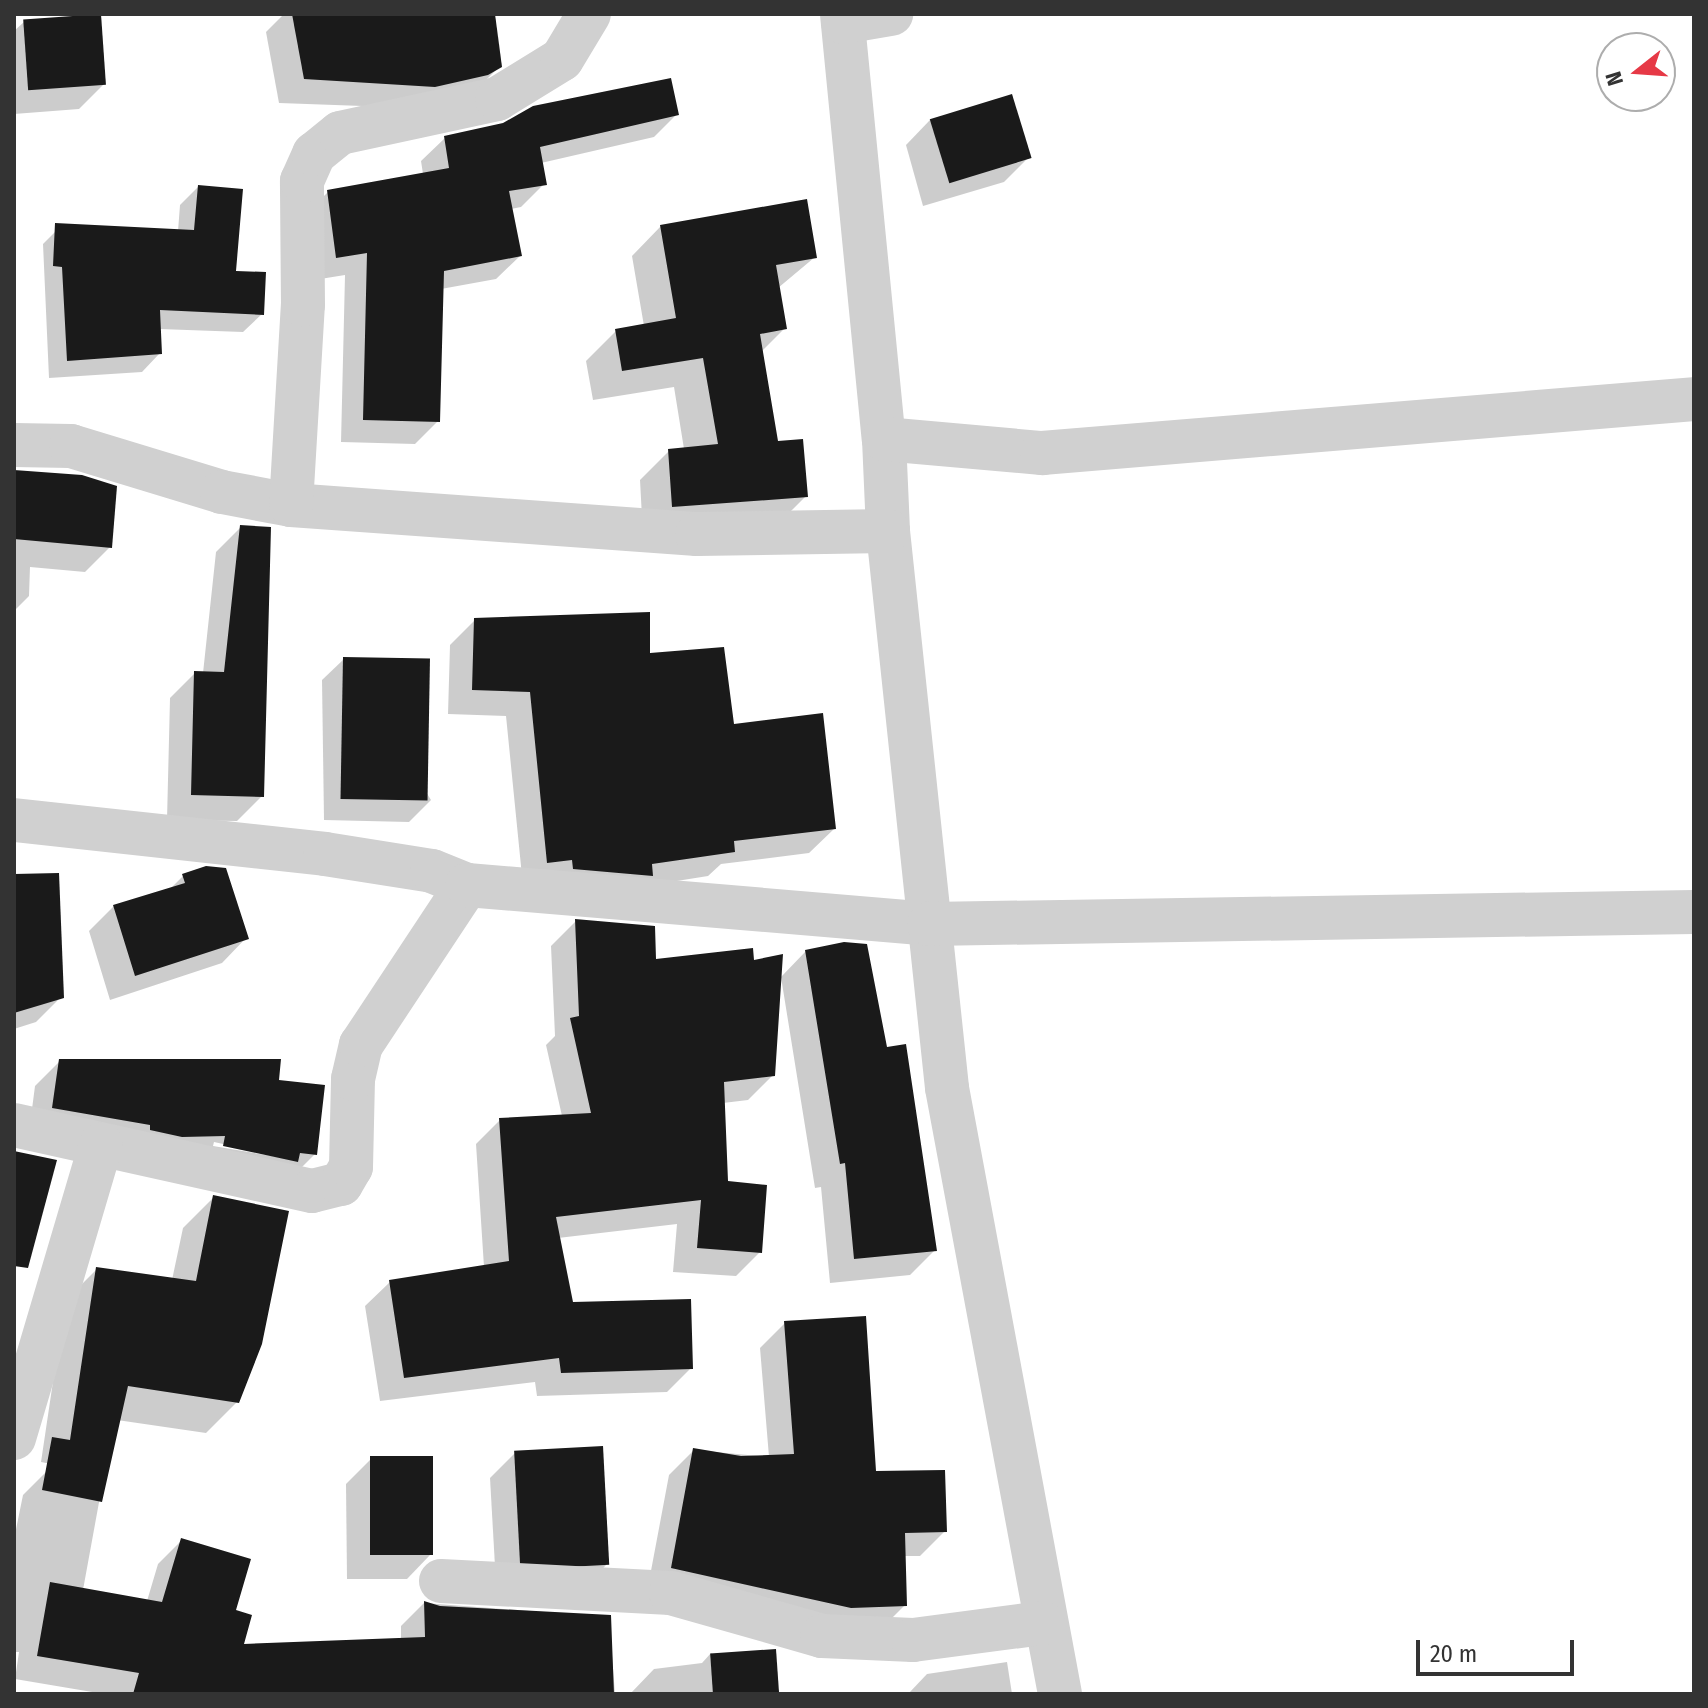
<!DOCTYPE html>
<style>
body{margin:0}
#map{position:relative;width:1708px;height:1708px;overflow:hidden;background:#fff;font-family:"Fira Sans Condensed",sans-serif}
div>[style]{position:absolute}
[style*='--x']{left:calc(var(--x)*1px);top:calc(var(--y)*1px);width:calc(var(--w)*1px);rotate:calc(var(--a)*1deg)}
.shadow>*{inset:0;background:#0003}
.building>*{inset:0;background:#1a1a1a;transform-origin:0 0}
.minor>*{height:44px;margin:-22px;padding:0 22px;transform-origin:22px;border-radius:22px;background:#d0d0d0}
span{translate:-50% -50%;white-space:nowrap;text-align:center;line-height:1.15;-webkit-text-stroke:8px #fff;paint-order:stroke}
.frame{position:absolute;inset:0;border:16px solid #333;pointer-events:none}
.north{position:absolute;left:1596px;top:32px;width:80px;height:80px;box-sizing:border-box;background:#fff;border:2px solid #adadad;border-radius:50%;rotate:253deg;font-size:22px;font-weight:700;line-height:32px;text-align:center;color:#333}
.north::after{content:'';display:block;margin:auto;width:28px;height:36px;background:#e63946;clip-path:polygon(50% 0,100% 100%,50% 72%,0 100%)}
.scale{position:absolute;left:1416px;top:1640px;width:158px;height:36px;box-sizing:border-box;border:4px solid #333;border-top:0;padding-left:10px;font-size:24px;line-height:28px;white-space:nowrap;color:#333;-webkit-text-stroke:6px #fff;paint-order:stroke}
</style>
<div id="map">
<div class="shadow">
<div style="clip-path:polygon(284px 14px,493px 14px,500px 66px,475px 91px,390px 107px,279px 103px,266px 32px)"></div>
<div style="clip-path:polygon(619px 14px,659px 14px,620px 16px)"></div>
<div style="clip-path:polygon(24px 22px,104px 84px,79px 109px,14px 114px,14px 31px)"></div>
<div style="clip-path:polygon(677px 114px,654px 137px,541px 163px,544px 184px,521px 207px,511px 209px,520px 256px,496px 279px,441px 289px,438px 421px,415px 444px,341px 442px,345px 275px,314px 280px,305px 215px,328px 192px,423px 174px,421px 161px,445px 138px)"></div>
<div style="clip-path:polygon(930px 120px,1029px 157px,1004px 182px,923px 206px,906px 145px)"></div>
<div style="clip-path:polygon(198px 187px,234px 273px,262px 314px,243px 332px,159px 329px,160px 353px,142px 372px,49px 378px,43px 244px,61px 226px,178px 231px,180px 205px)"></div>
<div style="clip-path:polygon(661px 226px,815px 257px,778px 288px,785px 328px,761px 352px,776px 443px,806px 496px,776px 526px,643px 536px,640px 480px,669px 451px,684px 449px,674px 387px,593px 400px,586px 361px,616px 331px,644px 326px,632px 256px)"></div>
<div style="clip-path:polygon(14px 472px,110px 547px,85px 572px,30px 567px,29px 596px,14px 611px)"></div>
<div style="clip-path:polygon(241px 527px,262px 796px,237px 821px,167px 820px,170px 698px,195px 673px,203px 673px,216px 552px)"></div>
<div style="clip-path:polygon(475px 620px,648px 655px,834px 829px,809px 853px,721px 864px,708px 876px,639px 887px,523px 886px,506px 716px,448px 714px,450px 645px)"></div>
<div style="clip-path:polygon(344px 659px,431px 800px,409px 822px,324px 820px,322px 680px)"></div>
<div style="clip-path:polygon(14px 876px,61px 997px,36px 1022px,14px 1029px)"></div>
<div style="clip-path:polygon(183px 876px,246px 938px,222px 963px,110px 1000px,89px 931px,114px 906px,169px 890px)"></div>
<div style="clip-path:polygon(576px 921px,654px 961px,773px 1075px,748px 1100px,723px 1103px,726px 1183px,760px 1252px,736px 1276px,673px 1272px,677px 1224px,558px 1238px,572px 1304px,691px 1368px,667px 1392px,537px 1396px,535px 1382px,380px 1401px,365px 1306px,390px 1282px,484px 1267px,476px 1144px,500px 1120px,562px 1116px,546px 1045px,555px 1036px,551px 946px)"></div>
<div style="clip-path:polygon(806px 951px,886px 1050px,935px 1250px,910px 1275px,830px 1283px,821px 1187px,815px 1188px,781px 977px)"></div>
<div style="clip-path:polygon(evenodd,60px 1061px,277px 1081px,315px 1154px,290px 1179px,29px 1132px,35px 1086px,60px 1061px,214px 1142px,296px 1160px,213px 1146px,214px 1142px)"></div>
<div style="clip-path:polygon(214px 1197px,237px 1402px,206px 1433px,117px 1420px,81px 1470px,41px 1462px,65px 1301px,96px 1270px,172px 1280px,183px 1228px)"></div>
<div style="clip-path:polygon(785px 1323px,874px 1473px,945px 1531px,920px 1556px,903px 1556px,905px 1605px,880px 1630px,647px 1592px,669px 1475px,694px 1450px,769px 1457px,760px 1348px)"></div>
<div style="clip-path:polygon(515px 1453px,607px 1564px,583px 1589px,496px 1584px,490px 1478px)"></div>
<div style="clip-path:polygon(371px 1459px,431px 1554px,407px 1579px,347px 1579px,346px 1484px)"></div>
<div style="clip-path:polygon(47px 1471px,104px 1475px,83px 1590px,147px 1601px,158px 1564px,182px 1540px,234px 1611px,241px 1646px,401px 1640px,401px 1626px,424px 1603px,609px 1617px,615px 1694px,104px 1694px,15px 1679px,19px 1652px,14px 1652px,14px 1539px,23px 1495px)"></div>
<div style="clip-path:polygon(711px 1653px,777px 1694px,630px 1694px,654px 1669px,702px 1663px)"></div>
<div style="clip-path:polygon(1007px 1662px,1012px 1694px,908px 1694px,927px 1674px)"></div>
</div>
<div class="building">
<div style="left:101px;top:14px;width:71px;height:78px;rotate:86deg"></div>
<div style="clip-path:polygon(292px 14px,495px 14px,502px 67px,488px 75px,435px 87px,304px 79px)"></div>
<div style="clip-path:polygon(671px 78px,679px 115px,540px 147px,547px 185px,509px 191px,522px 256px,444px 271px,440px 422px,363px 420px,367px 253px,336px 258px,327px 190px,449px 168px,444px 136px,503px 123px,533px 106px)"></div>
<div style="left:1012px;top:94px;width:67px;height:86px;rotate:73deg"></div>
<div style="clip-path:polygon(198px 185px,243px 189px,236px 271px,266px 272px,264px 315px,160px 310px,162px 354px,67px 361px,62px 267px,53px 266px,55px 223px,194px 230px)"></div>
<div style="clip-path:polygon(807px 199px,817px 258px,776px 265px,787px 329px,760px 334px,778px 441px,803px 439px,808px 497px,672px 507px,668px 449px,718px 444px,703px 358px,622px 371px,615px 329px,676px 318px,660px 225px)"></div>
<div style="clip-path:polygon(14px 470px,82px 475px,117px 486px,112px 548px,14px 539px)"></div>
<div style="clip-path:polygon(240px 525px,271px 527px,264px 797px,191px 795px,194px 671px,224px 672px)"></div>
<div style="clip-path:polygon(650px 612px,650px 653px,724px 647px,734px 724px,823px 713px,836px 829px,734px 841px,735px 852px,652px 864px,653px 876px,573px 869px,572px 860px,547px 863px,530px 692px,472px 690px,474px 618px)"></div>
<div style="left:343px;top:657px;width:87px;height:142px;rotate:1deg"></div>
<div style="clip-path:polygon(206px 866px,226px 868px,249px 939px,135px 976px,113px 905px,185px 883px,182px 874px)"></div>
<div style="clip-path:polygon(59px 873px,64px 998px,14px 1013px,14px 874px)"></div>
<div style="clip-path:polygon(575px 919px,655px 926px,656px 959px,753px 948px,754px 960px,783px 954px,775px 1076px,724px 1082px,728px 1181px,767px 1185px,762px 1253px,697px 1248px,701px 1200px,556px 1217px,573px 1302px,691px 1299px,693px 1369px,561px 1373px,559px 1358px,404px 1378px,389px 1280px,509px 1261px,499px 1118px,591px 1113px,570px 1018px,579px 1016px)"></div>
<div style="clip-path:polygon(844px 942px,867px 944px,887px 1047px,906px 1044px,937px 1251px,854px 1259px,845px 1163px,840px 1164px,805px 950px)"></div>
<div style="clip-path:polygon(59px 1059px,281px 1059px,279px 1080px,325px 1085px,317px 1155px,300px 1153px,298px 1162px,223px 1146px,225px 1136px,182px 1137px,150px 1130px,150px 1125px,52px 1108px)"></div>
<div style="clip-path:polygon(14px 1151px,57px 1160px,28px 1268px,14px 1266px)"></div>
<div style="clip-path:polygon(213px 1195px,289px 1211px,262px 1344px,239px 1403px,128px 1386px,102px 1502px,42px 1490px,52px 1437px,70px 1440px,96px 1267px,196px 1281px)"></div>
<div style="clip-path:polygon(866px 1316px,876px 1471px,945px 1470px,947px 1532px,905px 1533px,907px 1606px,851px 1608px,671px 1568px,693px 1448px,741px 1456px,794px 1454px,784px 1321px)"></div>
<div style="left:603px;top:1446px;width:119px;height:89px;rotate:87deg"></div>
<div style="left:433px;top:1456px;width:99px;height:63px;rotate:90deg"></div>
<div style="clip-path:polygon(181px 1538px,251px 1559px,236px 1610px,252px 1615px,244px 1644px,425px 1637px,424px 1601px,440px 1606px,611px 1615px,614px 1694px,133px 1694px,139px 1673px,37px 1656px,50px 1582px,162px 1602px)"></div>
<div style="left:776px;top:1649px;width:45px;height:66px;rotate:86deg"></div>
</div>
<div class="minor">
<div style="--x:842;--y:14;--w:427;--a:84.4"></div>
<div style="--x:884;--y:439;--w:92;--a:87.5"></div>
<div style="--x:888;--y:531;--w:560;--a:83.95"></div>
<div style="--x:947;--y:1088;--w:616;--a:79.44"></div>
<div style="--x:843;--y:22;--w:49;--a:-9.5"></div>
<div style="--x:884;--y:439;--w:159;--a:5.1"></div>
<div style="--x:1042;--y:453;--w:654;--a:-4.73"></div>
<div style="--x:14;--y:445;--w:57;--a:1"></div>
<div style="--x:71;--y:446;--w:158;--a:16.9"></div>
<div style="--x:222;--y:492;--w:70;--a:10.7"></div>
<div style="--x:291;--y:505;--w:407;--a:4.1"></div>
<div style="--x:697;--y:534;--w:191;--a:-0.9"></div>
<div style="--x:291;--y:505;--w:200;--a:-86.6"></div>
<div style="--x:303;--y:305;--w:124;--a:-90.5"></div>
<div style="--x:302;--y:181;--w:30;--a:-66"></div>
<div style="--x:314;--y:154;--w:33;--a:-39"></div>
<div style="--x:340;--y:133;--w:161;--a:-12.2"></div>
<div style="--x:497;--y:99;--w:76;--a:-31.6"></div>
<div style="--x:562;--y:59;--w:52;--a:-59"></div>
<div style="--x:14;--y:820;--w:313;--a:6.2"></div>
<div style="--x:325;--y:854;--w:108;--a:9"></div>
<div style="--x:432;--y:871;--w:38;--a:22"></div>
<div style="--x:14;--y:1125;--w:305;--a:12.5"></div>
<div style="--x:312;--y:1191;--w:30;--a:-14"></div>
<div style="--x:341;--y:1184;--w:20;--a:-60"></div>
<div style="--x:351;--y:1167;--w:88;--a:-88.7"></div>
<div style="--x:353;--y:1079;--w:35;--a:-77"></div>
<div style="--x:361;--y:1045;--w:192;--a:-56.5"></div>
<div style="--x:467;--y:885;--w:464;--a:4.8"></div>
<div style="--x:929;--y:924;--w:765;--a:-0.9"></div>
<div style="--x:14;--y:1438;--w:306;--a:-73.5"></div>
<div style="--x:441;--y:1581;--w:230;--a:3"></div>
<div style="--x:671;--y:1593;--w:157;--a:15.9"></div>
<div style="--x:822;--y:1636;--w:91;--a:2.5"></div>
<div style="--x:913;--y:1640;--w:131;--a:-7.5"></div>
</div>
<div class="frame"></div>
<div class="north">N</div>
<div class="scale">20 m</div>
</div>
